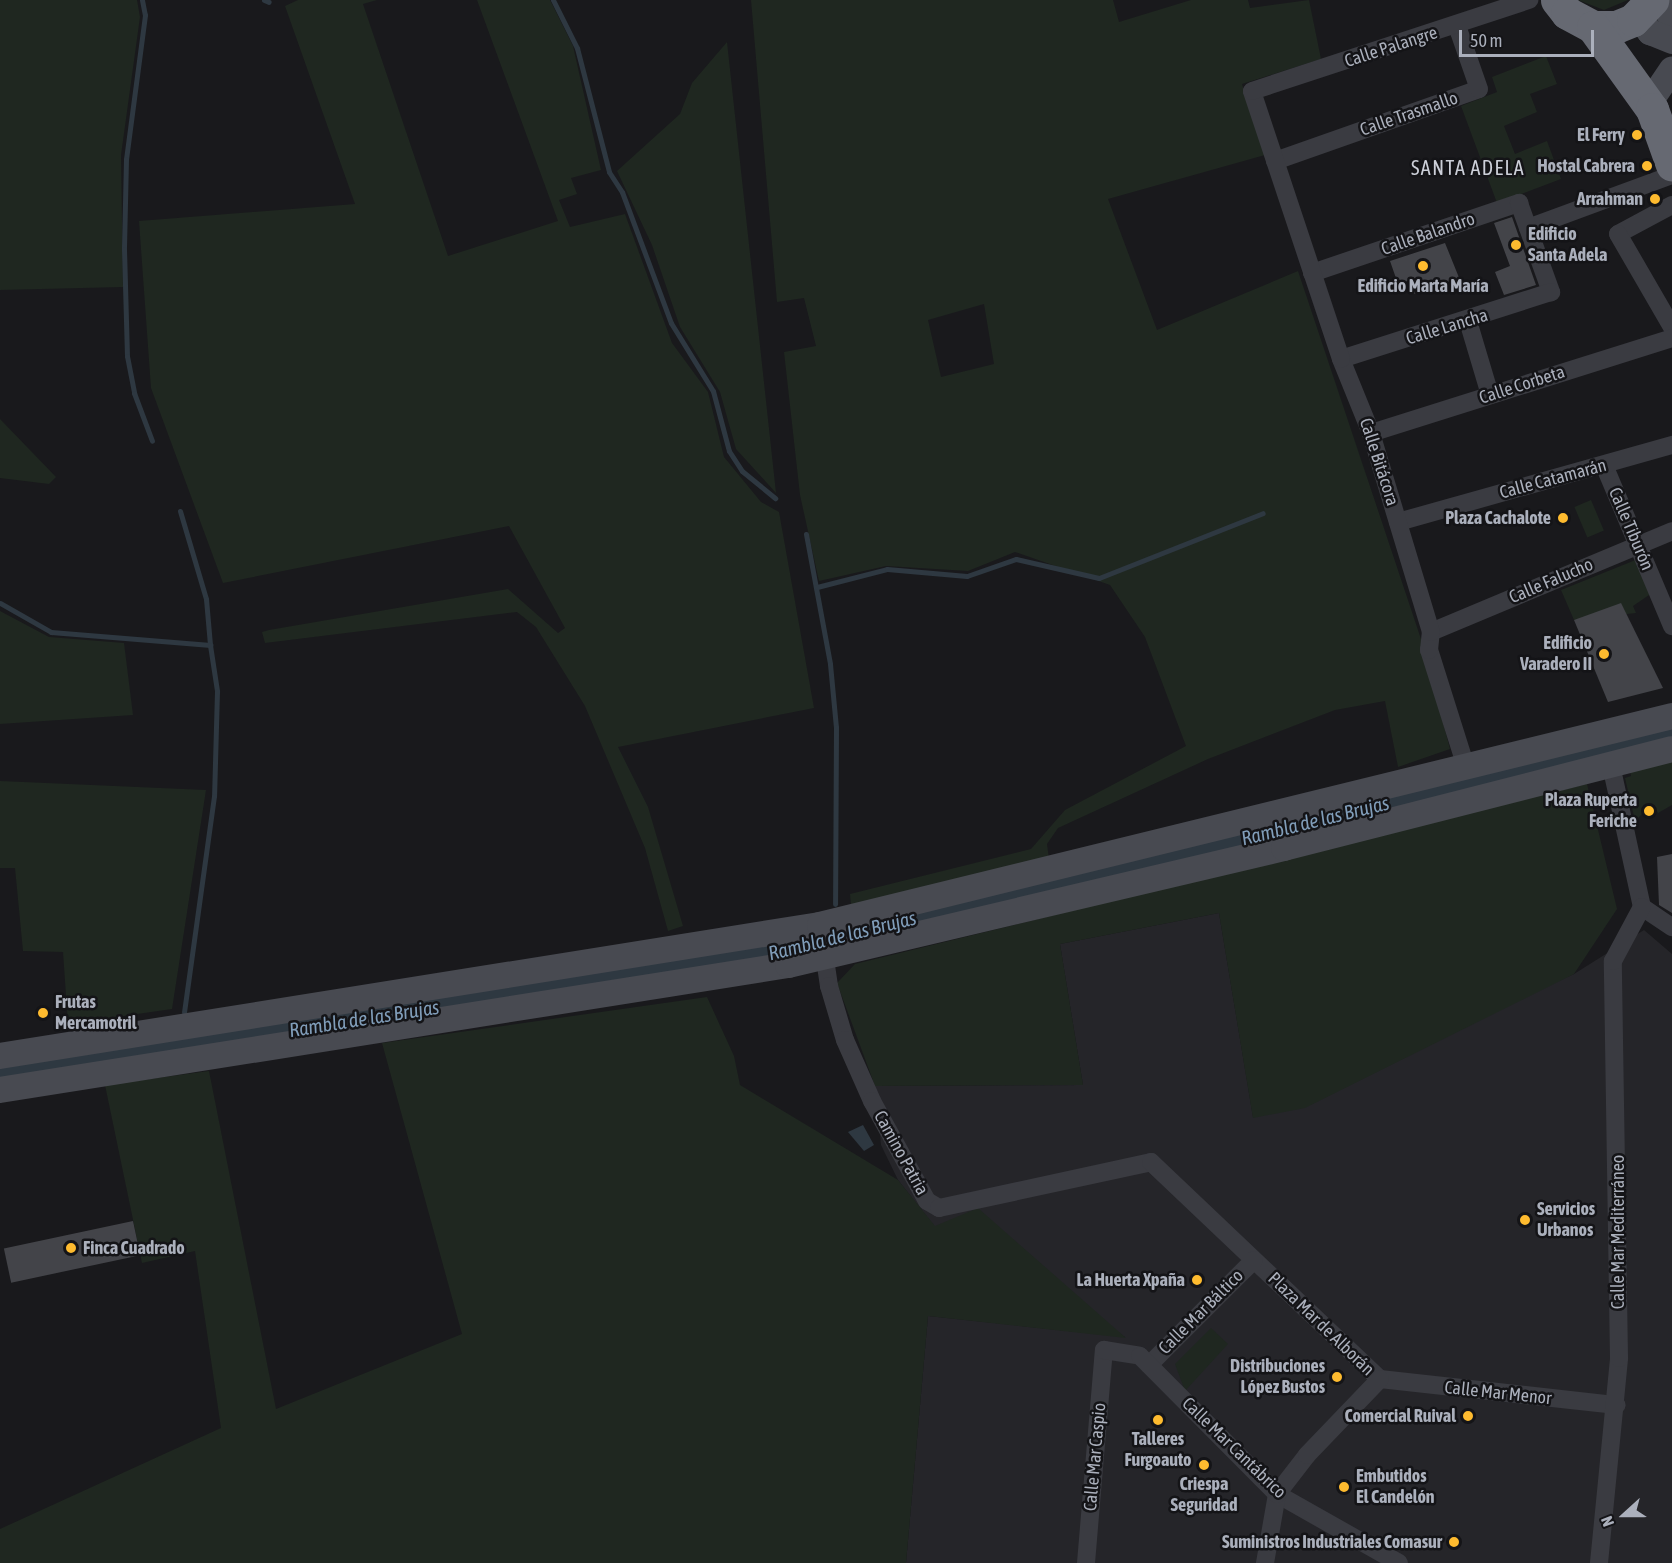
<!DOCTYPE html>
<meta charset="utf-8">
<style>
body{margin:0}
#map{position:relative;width:1672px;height:1563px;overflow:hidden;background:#19191c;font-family:"Asap Condensed",sans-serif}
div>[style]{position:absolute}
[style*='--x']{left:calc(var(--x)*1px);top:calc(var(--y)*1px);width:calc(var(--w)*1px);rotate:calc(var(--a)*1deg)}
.built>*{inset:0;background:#252529}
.green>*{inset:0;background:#1f2720;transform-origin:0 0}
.water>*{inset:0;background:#2e3841}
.stream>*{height:5px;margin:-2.5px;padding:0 2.5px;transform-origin:2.5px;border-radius:2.5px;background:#2e3841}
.building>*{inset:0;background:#434449;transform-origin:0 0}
.street>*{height:18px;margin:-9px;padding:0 9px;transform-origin:9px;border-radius:9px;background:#3a3b41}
.secondary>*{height:26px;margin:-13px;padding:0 13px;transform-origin:13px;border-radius:13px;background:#484a51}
.highway>*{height:33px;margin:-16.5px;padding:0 16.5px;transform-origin:16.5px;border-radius:16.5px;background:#666972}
.dots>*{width:16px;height:16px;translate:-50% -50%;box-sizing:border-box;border:3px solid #141417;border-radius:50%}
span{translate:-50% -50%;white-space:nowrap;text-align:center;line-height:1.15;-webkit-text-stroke:5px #141417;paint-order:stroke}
.street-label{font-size:18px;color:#abb0bc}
.poi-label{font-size:18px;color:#abb0bc;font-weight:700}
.right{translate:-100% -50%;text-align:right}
.left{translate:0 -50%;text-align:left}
.neighbourhood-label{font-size:20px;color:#cccfd8;letter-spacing:1.5px}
.water-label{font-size:20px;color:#809db9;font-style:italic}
.north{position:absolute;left:1594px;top:1485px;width:60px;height:60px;-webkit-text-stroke:4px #141417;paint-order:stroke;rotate:249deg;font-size:16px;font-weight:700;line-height:24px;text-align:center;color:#abb0bc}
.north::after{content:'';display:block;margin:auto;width:21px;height:27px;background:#abb0bc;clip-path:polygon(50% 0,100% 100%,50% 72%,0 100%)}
.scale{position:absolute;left:1459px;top:30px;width:135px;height:27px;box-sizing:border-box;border:3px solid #abb0bc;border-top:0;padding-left:8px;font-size:18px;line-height:21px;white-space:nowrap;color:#abb0bc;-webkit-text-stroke:4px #141417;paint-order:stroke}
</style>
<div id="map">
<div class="built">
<div style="clip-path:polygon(1219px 913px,1253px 1117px,1574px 974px,1644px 930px,1672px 954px,1672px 1563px,906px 1563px,928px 1316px,1125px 1337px,935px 1227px,898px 1180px,881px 1145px,875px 1086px,1083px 1085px,1060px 944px)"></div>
</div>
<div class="green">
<div style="clip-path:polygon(0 0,137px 0,140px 17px,121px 155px,123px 287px,0 290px)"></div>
<div style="clip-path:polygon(298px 0,377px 0,363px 4px,448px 256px,558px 221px,477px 0,550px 0,573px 46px,601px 170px,571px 178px,577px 194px,559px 200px,570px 227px,625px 214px,672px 343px,708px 392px,724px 457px,761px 502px,779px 512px,814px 708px,618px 747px,648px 807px,683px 926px,668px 931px,645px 848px,585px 706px,536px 627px,517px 612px,265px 643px,262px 632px,269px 630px,508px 589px,558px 633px,565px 628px,509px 526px,223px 583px,151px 388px,139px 221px,355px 204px,285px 6px)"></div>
<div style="clip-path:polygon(evenodd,751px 0,1113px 0,1119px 22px,1191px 0,1248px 0,1250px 8px,1309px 0,1321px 59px,1242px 84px,1265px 155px,1108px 199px,1157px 330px,1298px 271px,1421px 639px,1450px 749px,1398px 767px,1385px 701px,1335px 710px,1208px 759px,1058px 828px,1047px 844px,1049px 859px,851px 905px,850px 894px,1031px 849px,1065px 810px,1186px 746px,1145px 637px,1110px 585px,1015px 552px,968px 571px,886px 566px,819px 581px,800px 495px,784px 352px,816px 346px,804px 298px,777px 302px,751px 0,984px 304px,994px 364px,941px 377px,928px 320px,984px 304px)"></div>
<div style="clip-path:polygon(1578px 0,1628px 0,1604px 10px)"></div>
<div style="clip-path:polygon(727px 42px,776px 493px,736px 449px,720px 392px,680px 327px,652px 245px,617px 171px,680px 114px,692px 83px)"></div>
<div style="clip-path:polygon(1546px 56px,1557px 84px,1530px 94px,1537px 112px,1504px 126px,1515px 154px,1547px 141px,1561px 179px,1497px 203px,1461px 106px,1497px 92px,1492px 77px)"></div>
<div style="clip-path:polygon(0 419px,56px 477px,49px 484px,0 478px)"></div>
<div style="left:1591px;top:500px;width:33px;height:18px;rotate:67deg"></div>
<div style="clip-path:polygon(1638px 559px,1652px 593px,1633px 606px,1636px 613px,1574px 620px,1561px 590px)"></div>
<div style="clip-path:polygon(0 611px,49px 637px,124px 643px,133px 715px,0 724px)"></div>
<div style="clip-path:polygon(1672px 761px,1672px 805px,1658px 813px,1656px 809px,1644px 812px,1635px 821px,1625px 778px,1631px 776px,1630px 771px)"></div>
<div style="clip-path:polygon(0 781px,206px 790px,172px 1009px,68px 1024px,63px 952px,23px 951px,15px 868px,0 868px)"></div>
<div style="clip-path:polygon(1587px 784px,1617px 909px,1574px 974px,1305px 1108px,1253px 1118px,1219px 913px,1060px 944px,1083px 1085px,875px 1086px,837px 983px,855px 964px)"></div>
<div style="clip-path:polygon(707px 997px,734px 1056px,740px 1085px,898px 1180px,935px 1226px,978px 1208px,1126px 1338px,928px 1316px,906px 1563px,0 1563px,0 1529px,221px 1428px,195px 1251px,142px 1263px,105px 1085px,209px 1071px,276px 1409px,462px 1334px,382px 1043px)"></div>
<div style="clip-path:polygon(1211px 1328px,1228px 1344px,1185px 1391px,1175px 1364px)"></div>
</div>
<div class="water">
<div style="clip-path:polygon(1672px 721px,1672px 743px,918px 932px,0 1085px,0 1063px,539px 978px)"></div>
<div style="clip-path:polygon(863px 1125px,874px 1145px,864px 1151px,848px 1132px)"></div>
</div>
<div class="stream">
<div style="--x:142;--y:0;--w:15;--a:79"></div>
<div style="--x:145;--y:15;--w:145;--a:97.5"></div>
<div style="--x:126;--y:159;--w:90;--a:91.3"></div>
<div style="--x:124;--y:249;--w:107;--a:88.4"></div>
<div style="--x:127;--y:356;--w:38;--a:79"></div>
<div style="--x:134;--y:393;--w:51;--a:69.4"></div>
<div style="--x:264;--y:0;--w:5;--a:22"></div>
<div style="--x:553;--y:0;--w:54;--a:63.4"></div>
<div style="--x:577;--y:48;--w:128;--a:75.5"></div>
<div style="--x:609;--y:172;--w:24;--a:57"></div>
<div style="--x:622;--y:192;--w:140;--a:69.5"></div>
<div style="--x:671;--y:323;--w:80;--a:58.3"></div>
<div style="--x:713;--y:391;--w:62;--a:75.1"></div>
<div style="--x:729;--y:451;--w:24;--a:57"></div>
<div style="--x:742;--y:471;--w:43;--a:39.3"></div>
<div style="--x:180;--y:511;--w:92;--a:73.5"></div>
<div style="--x:206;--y:599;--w:46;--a:85"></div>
<div style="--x:806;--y:534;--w:132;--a:79.5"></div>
<div style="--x:830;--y:664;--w:63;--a:84.6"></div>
<div style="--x:836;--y:727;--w:177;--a:90.3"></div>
<div style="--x:817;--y:587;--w:72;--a:-14.4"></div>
<div style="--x:887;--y:569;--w:80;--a:5"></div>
<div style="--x:967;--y:576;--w:52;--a:-19.1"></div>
<div style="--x:1016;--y:559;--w:85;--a:12.9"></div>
<div style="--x:1099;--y:578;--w:176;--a:-21.6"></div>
<div style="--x:0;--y:603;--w:59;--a:29.6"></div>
<div style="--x:51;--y:632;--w:160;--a:4.7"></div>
<div style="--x:210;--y:645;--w:47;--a:81.3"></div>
<div style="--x:217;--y:691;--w:105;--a:91.6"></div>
<div style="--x:214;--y:796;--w:218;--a:97.9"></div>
</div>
<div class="building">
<div style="clip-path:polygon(1512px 217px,1536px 285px,1504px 295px,1495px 272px,1510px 266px,1494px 223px)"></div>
<div style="clip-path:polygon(1445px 243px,1460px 280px,1413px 294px,1408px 281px,1398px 284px,1390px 261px)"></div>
<div style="clip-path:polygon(1621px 603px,1663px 688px,1608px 702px,1574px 620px)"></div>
<div style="clip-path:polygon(1672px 854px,1672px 913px,1659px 905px,1657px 857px)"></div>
<div style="left:133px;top:1221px;width:35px;height:132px;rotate:78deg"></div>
</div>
<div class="street">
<div style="--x:1275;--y:161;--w:216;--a:-19.4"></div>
<div style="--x:1479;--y:89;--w:67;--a:-109.2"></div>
<div style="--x:1672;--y:205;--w:61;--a:151.8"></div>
<div style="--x:1618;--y:234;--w:108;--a:59.9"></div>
<div style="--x:1528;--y:228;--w:153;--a:-20.2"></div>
<div style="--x:1312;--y:273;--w:219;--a:-18.7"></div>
<div style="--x:1519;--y:203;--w:95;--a:70.2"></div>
<div style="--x:1551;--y:292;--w:220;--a:162.3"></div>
<div style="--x:1468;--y:321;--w:77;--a:73.4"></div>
<div style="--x:1371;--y:433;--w:316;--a:-17.5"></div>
<div style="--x:1604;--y:465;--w:175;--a:67.1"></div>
<div style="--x:1398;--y:522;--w:285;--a:-15.7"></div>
<div style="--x:1431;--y:632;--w:261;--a:-22.7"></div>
<div style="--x:1611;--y:765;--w:145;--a:77.7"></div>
<div style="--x:1466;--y:767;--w:123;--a:-107.5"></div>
<div style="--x:1429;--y:650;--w:18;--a:-84"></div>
<div style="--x:1431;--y:632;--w:208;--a:-106.8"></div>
<div style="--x:1371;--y:433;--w:80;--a:-112.1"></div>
<div style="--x:1341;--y:359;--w:282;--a:-108.4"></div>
<div style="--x:1252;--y:91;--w:292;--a:-18.2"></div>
<div style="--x:1642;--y:907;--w:36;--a:34"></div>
<div style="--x:820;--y:925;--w:62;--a:81.6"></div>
<div style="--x:829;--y:986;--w:56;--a:73.5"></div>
<div style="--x:845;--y:1040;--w:67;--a:66.1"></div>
<div style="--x:872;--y:1101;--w:114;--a:61.2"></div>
<div style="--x:927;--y:1201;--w:14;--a:30"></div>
<div style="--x:939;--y:1208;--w:217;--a:-12.2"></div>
<div style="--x:1151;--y:1162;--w:315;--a:43.5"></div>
<div style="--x:1149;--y:1365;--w:148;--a:-45"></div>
<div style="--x:1380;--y:1379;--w:238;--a:6.3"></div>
<div style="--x:1086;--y:1563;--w:214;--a:-85.2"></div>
<div style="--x:1104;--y:1350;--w:36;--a:9"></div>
<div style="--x:1140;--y:1356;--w:194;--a:45.2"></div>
<div style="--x:1277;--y:1494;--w:140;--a:29.5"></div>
<div style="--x:1265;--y:1563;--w:70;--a:-80.1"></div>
<div style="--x:1277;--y:1494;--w:49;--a:-52.4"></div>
<div style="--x:1307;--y:1455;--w:105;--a:-46.2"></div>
<div style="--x:1599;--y:1563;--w:206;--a:-84.4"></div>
<div style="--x:1619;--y:1358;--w:397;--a:-90.9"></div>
<div style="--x:1613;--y:961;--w:61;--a:-61.8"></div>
</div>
<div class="secondary">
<div style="--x:1662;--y:0;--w:22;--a:63"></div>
<div style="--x:1639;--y:17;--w:19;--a:54"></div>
<div style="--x:1650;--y:32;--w:24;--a:22"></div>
<div style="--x:1654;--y:96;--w:32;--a:-56"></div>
<div style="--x:0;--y:1056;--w:830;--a:-9.08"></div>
<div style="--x:820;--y:925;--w:877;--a:-13.78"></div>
<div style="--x:0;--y:1090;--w:798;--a:-9.01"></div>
<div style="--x:788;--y:965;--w:510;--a:-13.27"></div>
<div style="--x:1284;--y:848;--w:400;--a:-14.3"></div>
</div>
<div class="highway">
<div style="--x:1557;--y:0;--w:16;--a:52"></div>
<div style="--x:1567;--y:13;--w:30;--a:28"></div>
<div style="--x:1593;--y:27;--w:23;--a:0"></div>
<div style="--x:1616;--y:27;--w:18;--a:-22"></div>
<div style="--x:1633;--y:20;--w:28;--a:-46"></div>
<div style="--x:1593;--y:27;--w:101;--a:54.3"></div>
<div style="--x:1652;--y:109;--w:59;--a:70.3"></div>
</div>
<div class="dots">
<div style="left:1637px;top:135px;background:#febb2f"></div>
<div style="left:1647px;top:166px;background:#febb2f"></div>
<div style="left:1655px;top:199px;background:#febb2f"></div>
<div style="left:1516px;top:245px;background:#febb2f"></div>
<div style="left:1423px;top:266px;background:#febb2f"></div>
<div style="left:1563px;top:518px;background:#febb2f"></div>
<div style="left:1604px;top:654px;background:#febb2f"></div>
<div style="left:1649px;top:811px;background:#febb2f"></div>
<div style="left:43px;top:1013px;background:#febb2f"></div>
<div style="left:1525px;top:1220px;background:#febb2f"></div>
<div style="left:71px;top:1248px;background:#febb2f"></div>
<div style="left:1197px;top:1280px;background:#febb2f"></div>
<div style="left:1337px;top:1377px;background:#febb2f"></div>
<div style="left:1468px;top:1416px;background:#febb2f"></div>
<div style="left:1158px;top:1420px;background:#febb2f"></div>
<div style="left:1204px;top:1465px;background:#febb2f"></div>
<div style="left:1344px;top:1487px;background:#febb2f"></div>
<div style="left:1454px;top:1542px;background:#febb2f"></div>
</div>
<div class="street-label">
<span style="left:1391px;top:47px;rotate:-18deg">Calle Palangre</span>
<span style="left:1409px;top:114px;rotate:-19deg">Calle Trasmallo</span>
<span style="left:1428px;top:234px;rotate:-19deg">Calle Balandro</span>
<span style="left:1447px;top:327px;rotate:-17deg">Calle Lancha</span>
<span style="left:1522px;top:385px;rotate:-18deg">Calle Corbeta</span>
<span style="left:1379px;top:462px;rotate:72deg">Calle Bitácora</span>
<span style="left:1553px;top:479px;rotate:-15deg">Calle Catamarán</span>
<span style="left:1631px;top:529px;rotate:67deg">Calle Tiburón</span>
<span style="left:1551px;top:581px;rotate:-23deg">Calle Falucho</span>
<span style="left:901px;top:1153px;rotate:61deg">Camino Patria</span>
<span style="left:1618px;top:1232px;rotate:-90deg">Calle Mar Mediterráneo</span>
<span style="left:1201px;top:1312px;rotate:-45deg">Calle Mar Báltico</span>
<span style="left:1321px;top:1324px;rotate:44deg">Plaza Mar de Alborán</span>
<span style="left:1498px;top:1393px;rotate:6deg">Calle Mar Menor</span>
<span style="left:1234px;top:1448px;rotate:44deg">Calle Mar Cantábrico</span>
<span style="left:1095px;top:1457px;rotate:-85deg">Calle Mar Caspio</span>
</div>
<div class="poi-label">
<span class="right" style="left:1625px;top:135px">El Ferry</span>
<span class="right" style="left:1635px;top:166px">Hostal Cabrera</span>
<span class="right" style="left:1643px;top:199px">Arrahman</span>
<span class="left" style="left:1528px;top:245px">Edificio<br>Santa Adela</span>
<span style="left:1423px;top:286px">Edificio Marta María</span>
<span class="right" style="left:1551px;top:518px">Plaza Cachalote</span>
<span class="right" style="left:1592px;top:654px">Edificio<br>Varadero II</span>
<span class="right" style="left:1637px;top:811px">Plaza Ruperta<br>Feriche</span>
<span class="left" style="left:55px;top:1013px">Frutas<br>Mercamotril</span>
<span class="left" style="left:1537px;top:1220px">Servicios<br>Urbanos</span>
<span class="left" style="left:83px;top:1248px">Finca Cuadrado</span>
<span class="right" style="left:1185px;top:1280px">La Huerta Xpaña</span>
<span class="right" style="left:1325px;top:1377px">Distribuciones<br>López Bustos</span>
<span class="right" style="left:1456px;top:1416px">Comercial Ruival</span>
<span style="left:1158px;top:1450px">Talleres<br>Furgoauto</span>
<span class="left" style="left:1356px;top:1487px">Embutidos<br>El Candelón</span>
<span style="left:1204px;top:1495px">Criespa<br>Seguridad</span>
<span class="right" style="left:1442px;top:1542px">Suministros Industriales Comasur</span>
</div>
<div class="neighbourhood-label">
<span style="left:1468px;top:167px">SANTA ADELA</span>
</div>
<div class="water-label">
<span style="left:1315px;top:820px;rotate:-14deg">Rambla de las Brujas</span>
<span style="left:842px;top:935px;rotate:-14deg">Rambla de las Brujas</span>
<span style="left:364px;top:1018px;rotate:-9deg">Rambla de las Brujas</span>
</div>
<div class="north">N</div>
<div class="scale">50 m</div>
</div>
